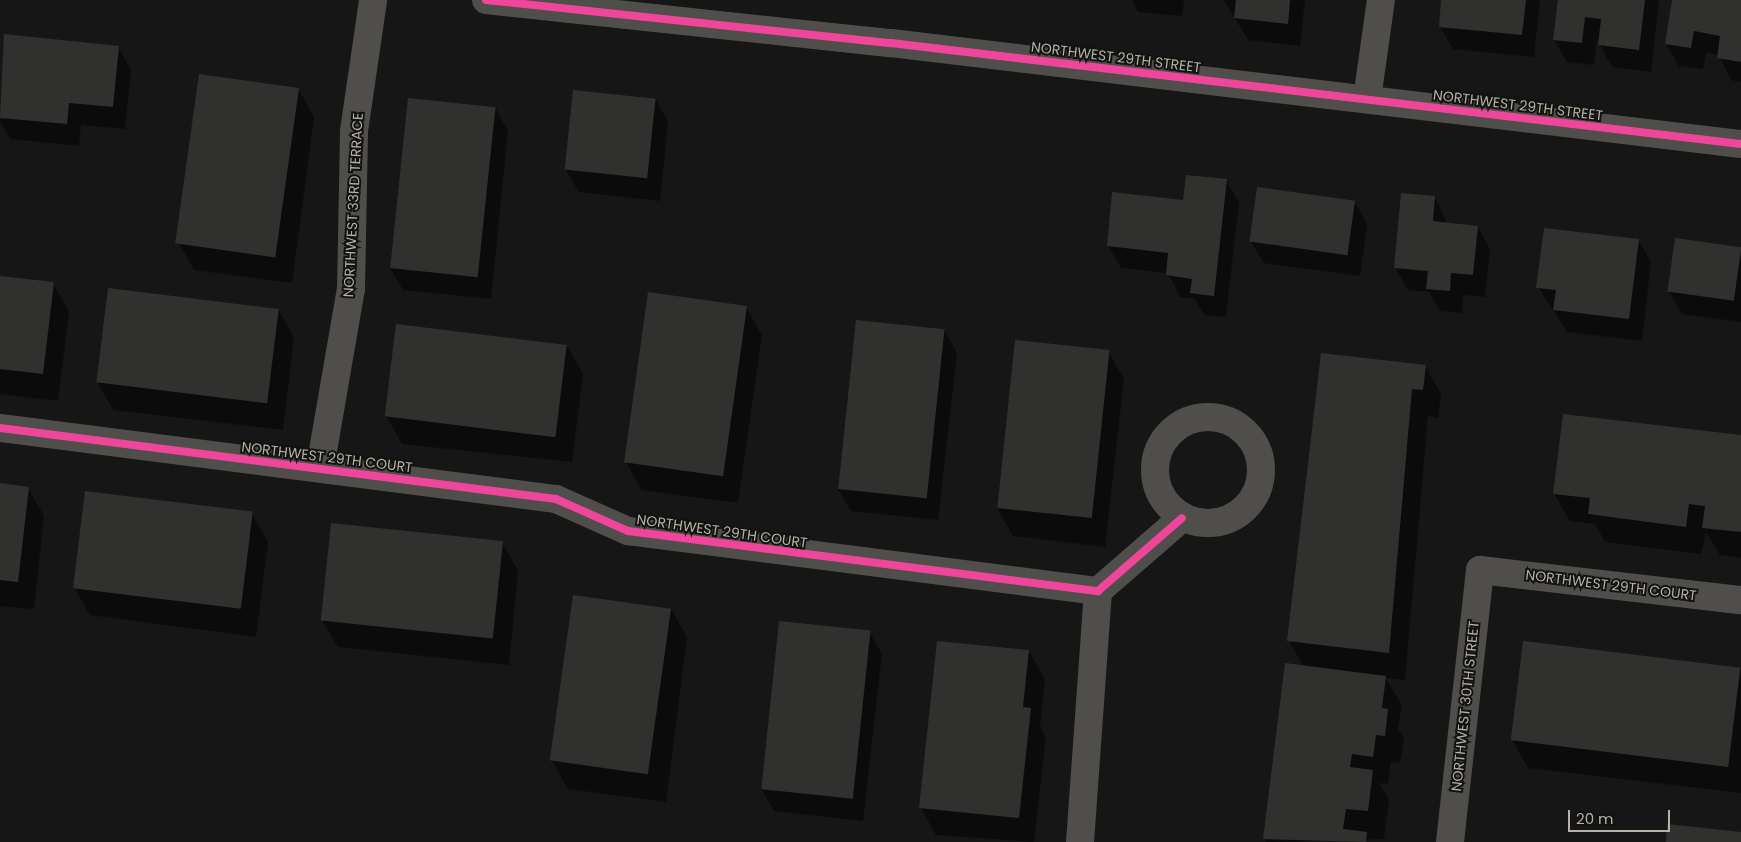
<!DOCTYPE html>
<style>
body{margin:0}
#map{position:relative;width:1741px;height:842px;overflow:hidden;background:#161616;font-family:Poppins,sans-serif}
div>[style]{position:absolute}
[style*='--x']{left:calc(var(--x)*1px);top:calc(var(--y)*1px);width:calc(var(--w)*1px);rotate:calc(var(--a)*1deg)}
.shadow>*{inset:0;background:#0007}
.building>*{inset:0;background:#30302f;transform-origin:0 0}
.street>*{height:28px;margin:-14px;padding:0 14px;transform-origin:14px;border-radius:14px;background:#4f4e4b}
.street>.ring{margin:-14px;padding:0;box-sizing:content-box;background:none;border:28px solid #4f4e4b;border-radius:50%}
.cycleway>*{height:8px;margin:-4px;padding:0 4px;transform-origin:4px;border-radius:4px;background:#ed469a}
span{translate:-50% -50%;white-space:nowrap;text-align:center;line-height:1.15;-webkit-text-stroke:4px #121210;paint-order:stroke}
.street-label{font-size:14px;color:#b6b2a8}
.scale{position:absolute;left:1568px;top:810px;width:102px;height:22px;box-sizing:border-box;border:2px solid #b6b2a8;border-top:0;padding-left:6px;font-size:15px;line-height:18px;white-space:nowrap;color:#b6b2a8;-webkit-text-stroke:4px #121210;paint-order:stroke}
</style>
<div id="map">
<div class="shadow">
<div style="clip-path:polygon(1132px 0,1184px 0,1182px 16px,1138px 12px)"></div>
<div style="clip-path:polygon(1224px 0,1305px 0,1300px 46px,1248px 40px)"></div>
<div style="clip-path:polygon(1443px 0,1540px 0,1534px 57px,1453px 49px,1440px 27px)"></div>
<div style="clip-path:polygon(1559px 0,1659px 0,1651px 72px,1612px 67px,1597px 39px,1594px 65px,1567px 62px,1554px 40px)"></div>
<div style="clip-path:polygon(1673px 0,1741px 0,1741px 82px,1731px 80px,1719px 55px,1706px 53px,1703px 69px,1679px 66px,1666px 44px)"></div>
<div style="clip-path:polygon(6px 36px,118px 47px,131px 70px,125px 129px,81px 125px,79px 146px,10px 139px,0 121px)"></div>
<div style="clip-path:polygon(298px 89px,314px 117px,292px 283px,194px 270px,178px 242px)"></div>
<div style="clip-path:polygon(656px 100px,668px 122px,660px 201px,579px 192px,566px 170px)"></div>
<div style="clip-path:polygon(496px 109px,508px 131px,491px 299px,403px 290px,390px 268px)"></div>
<div style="clip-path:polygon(1226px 180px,1239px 202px,1226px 317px,1204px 315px,1195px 299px,1180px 297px,1168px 273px,1121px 268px,1108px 246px)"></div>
<div style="clip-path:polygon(1435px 198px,1447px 223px,1478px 227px,1490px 249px,1485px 297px,1463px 295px,1462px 313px,1440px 311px,1429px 292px,1408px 290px,1395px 268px)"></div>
<div style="clip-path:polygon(1355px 202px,1367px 224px,1360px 276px,1263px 263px,1251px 241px)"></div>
<div style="clip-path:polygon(1638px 240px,1651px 262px,1642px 341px,1567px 332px,1538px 287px)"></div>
<div style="clip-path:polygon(1741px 248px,1741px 322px,1682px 314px,1669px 292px)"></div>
<div style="clip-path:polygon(0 278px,53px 284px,69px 311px,58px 401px,0 394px)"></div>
<div style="clip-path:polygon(746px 307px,762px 335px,738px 503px,641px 490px,626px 462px)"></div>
<div style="clip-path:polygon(278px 309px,294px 337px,283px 430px,113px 410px,97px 382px)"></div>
<div style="clip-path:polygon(945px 331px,957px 353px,938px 520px,851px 511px,838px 489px)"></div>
<div style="clip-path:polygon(567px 346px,583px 374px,572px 462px,402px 444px,386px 416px)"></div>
<div style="clip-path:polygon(1108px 351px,1124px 379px,1105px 547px,1013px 536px,997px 508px)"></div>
<div style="clip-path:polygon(1322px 354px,1425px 366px,1441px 394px,1438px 418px,1428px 416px,1405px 680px,1386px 678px,1402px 705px,1398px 729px,1404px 738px,1400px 763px,1391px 762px,1388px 784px,1379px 783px,1389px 799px,1384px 839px,1266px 842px,1304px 667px,1289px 641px)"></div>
<div style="clip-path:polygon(1741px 437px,1741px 558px,1720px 555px,1706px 532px,1701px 554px,1605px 542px,1595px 524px,1570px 521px,1554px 494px)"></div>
<div style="clip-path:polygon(0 485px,28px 488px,44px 516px,34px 609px,0 606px)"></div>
<div style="clip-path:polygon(252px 514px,268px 542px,256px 637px,90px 615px,74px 587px)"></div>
<div style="clip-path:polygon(502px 543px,518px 570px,509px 665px,338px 647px,322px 620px)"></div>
<div style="clip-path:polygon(671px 609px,687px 637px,666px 802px,568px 789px,552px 761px)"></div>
<div style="clip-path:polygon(869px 632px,882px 654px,863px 821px,774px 811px,761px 789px)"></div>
<div style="clip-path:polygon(1029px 651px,1045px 679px,1040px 726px,1046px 737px,1034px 842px,936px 835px,920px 807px)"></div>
<div style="clip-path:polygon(1741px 668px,1741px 793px,1528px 768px,1512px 740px)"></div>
</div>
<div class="building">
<div style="clip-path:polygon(1236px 0,1290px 0,1288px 24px,1234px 18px)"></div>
<div style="clip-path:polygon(1441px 0,1526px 0,1522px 35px,1439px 27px)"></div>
<div style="clip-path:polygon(1558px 0,1645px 0,1639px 50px,1598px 45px,1601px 19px,1585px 17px,1582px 43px,1553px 40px)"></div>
<div style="clip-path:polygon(1672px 0,1741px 0,1741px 62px,1717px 58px,1720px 36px,1694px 31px,1691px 48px,1665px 44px)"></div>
<div style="clip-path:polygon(4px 34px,119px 46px,113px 107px,69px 103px,67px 124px,0 118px)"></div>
<div style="left:199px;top:74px;width:101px;height:171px;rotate:8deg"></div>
<div style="left:573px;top:90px;width:83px;height:80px;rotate:6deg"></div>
<div style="left:408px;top:98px;width:88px;height:171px;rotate:6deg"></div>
<div style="clip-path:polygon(1186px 175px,1227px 179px,1214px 296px,1190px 293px,1192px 279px,1166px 275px,1168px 253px,1107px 246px,1112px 192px,1183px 200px)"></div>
<div style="left:1257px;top:187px;width:99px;height:55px;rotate:8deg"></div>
<div style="clip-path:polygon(1401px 193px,1435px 196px,1433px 221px,1478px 226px,1473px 275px,1451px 273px,1450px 291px,1426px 289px,1428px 271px,1394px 268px)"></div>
<div style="clip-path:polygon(1544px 228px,1639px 239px,1629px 319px,1553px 310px,1556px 290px,1536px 288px)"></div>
<div style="left:1675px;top:238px;width:67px;height:54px;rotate:8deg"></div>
<div style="clip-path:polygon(0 276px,54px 282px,43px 374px,0 369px)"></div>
<div style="left:108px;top:288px;width:172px;height:95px;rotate:7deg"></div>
<div style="left:648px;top:292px;width:100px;height:172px;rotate:8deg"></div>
<div style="left:856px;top:320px;width:89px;height:170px;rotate:6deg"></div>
<div style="left:396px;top:324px;width:172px;height:93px;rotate:7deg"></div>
<div style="left:1015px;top:340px;width:95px;height:169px;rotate:6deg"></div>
<div style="clip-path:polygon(1321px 353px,1426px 365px,1423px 390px,1412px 389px,1389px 653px,1287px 641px)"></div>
<div style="clip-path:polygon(1563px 414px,1741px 435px,1741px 532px,1702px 528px,1705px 506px,1689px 504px,1686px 527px,1588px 514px,1590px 498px,1553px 494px)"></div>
<div style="clip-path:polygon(0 483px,29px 487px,18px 582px,0 580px)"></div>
<div style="left:85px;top:491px;width:169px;height:98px;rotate:7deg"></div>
<div style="left:331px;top:523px;width:173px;height:98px;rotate:6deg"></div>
<div style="left:573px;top:595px;width:99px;height:167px;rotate:8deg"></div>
<div style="left:779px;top:621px;width:92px;height:169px;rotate:6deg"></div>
<div style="clip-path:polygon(937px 641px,1029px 650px,1023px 707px,1031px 708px,1019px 818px,919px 808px)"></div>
<div style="left:1523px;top:641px;width:219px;height:100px;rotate:7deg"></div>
<div style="clip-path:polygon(1285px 663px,1386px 676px,1382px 708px,1388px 709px,1385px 736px,1376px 735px,1373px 757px,1352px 754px,1350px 767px,1373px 770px,1368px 811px,1346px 809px,1343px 829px,1367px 832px,1366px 842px,1263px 839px)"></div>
<div style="clip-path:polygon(1667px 824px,1741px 832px,1741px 842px,1666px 842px)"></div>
</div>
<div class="street">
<div style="--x:486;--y:0;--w:407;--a:6.1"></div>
<div style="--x:891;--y:43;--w:856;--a:6.78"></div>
<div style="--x:1367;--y:99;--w:100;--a:-82"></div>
<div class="ring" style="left:1155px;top:417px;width:78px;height:78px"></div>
<div style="--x:0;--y:428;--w:561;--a:7.28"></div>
<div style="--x:556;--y:499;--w:79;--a:24"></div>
<div style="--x:628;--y:531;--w:474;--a:7.3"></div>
<div style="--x:1098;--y:591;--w:111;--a:-41"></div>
<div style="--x:320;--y:468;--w:182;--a:-80.2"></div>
<div style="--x:351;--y:289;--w:158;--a:-88.9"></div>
<div style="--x:354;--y:131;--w:132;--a:-81.7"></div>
<div style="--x:1080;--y:842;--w:252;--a:-85.9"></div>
<div style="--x:1450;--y:842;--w:274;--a:-83.7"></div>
<div style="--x:1480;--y:570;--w:263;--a:6.6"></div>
</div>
<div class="cycleway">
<div style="--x:486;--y:0;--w:407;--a:6.1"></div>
<div style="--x:891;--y:43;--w:856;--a:6.78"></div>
<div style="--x:0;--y:428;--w:561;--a:7.28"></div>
<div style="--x:556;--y:499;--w:79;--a:24"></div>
<div style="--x:628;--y:531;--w:474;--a:7.3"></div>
<div style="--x:1098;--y:591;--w:111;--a:-41"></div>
</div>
<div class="street-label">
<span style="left:1116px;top:57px;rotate:7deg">NORTHWEST 29TH STREET</span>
<span style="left:1518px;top:105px;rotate:7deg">NORTHWEST 29TH STREET</span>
<span style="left:353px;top:205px;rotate:-87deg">NORTHWEST 33RD TERRACE</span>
<span style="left:327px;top:457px;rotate:7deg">NORTHWEST 29TH COURT</span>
<span style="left:722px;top:531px;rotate:8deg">NORTHWEST 29TH COURT</span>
<span style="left:1611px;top:585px;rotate:7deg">NORTHWEST 29TH COURT</span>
<span style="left:1465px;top:706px;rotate:-84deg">NORTHWEST 30TH STREET</span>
</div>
<div class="scale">20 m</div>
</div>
